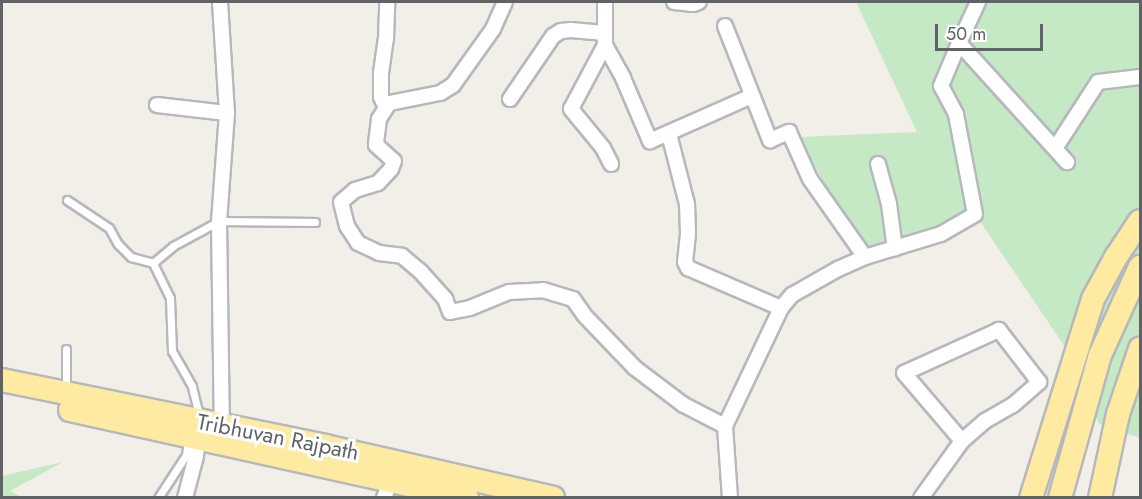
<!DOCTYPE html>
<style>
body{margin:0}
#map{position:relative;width:1142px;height:499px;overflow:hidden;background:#f1efe8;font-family:Jost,sans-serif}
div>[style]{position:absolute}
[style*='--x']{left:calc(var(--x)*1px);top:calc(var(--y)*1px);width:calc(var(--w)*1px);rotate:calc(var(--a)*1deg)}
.green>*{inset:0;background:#c5e8c5}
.roads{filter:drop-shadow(2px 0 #b5b8bc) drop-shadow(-2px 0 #b5b8bc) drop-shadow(0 2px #b5b8bc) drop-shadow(0 -2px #b5b8bc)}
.service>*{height:7px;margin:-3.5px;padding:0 3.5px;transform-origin:3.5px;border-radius:3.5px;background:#fff}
.minor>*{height:14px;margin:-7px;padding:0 7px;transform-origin:7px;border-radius:7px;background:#fff}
.trunk>*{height:22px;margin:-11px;padding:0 11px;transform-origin:11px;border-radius:11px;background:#feeaa1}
span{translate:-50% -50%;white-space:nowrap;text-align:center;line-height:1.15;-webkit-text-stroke:6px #fff;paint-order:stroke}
.street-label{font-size:22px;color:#5f6368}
.frame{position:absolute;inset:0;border:3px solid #5f6368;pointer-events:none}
.scale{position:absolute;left:935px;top:24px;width:108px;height:27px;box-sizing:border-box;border:3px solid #5f6368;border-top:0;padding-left:8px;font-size:18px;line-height:21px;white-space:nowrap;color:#5f6368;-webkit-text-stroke:4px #fff;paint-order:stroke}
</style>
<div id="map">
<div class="green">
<div style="clip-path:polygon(856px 2px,1140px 2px,1140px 438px,1099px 424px,1065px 347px,975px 214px,865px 257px,799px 137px,917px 132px)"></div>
<div style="clip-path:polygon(63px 462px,10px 491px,22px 497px,2px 497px,2px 476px)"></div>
</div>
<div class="roads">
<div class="service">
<div style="--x:67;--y:200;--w:50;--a:33.7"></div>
<div style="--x:109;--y:228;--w:18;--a:61"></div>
<div style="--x:118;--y:244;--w:18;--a:45"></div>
<div style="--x:131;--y:257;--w:23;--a:15"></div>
<div style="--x:66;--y:349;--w:40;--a:90"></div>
<div style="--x:199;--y:415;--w:30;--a:-104"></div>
<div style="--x:192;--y:386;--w:40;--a:-119.7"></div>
<div style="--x:172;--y:351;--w:53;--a:-92.2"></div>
<div style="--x:170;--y:298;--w:39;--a:-116"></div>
<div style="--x:153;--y:263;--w:26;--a:-40"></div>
<div style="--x:173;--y:246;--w:52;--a:-28.5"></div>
<div style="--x:219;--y:221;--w:96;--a:0.6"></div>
<div style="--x:158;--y:498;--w:51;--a:-56.9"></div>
<div style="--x:186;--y:455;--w:15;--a:-82"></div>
</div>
<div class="minor">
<div style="--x:220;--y:2;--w:111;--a:86.4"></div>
<div style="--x:227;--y:113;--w:108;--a:94.2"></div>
<div style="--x:219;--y:221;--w:210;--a:89.2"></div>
<div style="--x:505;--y:2;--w:30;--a:114"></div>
<div style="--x:493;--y:29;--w:69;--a:125.5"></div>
<div style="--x:453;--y:85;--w:15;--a:148"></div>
<div style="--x:440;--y:93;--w:52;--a:168.9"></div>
<div style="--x:389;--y:103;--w:19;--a:122"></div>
<div style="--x:379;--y:119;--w:26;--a:97"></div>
<div style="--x:376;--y:145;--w:24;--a:42"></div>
<div style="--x:394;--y:161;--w:9;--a:111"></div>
<div style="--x:391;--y:169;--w:19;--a:133"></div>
<div style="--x:378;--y:183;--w:24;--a:163"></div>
<div style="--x:355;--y:190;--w:18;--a:139"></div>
<div style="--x:341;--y:202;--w:25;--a:76"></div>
<div style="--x:347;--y:226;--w:20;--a:57"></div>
<div style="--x:358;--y:243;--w:23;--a:25"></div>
<div style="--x:379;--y:253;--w:23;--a:7"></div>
<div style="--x:402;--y:256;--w:23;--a:40"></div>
<div style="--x:420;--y:271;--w:38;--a:48"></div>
<div style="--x:445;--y:299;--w:14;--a:69"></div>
<div style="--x:450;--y:312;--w:20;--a:-11"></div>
<div style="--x:470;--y:308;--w:42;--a:-22.3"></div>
<div style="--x:509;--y:292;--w:34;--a:-3"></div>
<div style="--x:543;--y:290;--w:31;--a:17"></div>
<div style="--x:573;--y:299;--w:19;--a:55"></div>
<div style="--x:584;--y:315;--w:74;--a:46.1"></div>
<div style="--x:635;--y:368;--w:61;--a:37.1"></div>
<div style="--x:684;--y:405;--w:46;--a:27.1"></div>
<div style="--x:605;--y:2;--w:43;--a:90"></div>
<div style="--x:605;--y:45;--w:38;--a:61"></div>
<div style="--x:623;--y:78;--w:69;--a:66.8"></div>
<div style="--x:650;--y:141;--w:111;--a:-23.8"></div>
<div style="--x:674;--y:2;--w:19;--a:6"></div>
<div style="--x:693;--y:4;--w:6;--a:-18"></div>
<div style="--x:725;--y:26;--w:123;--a:68.5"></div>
<div style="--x:770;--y:140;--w:21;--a:-23"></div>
<div style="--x:789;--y:132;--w:51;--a:65.9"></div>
<div style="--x:810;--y:179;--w:95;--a:54.8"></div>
<div style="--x:959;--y:43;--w:45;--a:-65.1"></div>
<div style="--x:605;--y:45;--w:72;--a:118"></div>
<div style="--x:571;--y:109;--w:50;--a:50.6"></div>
<div style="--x:603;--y:148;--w:18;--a:63"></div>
<div style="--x:510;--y:99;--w:76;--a:-55.7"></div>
<div style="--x:553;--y:36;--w:9;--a:-32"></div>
<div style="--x:561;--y:31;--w:10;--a:-6"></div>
<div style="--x:571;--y:30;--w:34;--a:5"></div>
<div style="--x:157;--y:105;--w:70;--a:6.5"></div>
<div style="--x:386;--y:108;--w:12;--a:-114"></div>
<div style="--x:381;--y:97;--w:24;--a:-90"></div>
<div style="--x:381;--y:73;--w:34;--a:-82"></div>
<div style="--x:386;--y:39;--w:37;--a:-88"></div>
<div style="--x:669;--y:134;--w:72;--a:75.6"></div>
<div style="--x:687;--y:204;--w:30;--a:88"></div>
<div style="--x:688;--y:234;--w:28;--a:96"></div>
<div style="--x:685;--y:262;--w:7;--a:63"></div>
<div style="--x:688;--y:268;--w:101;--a:23.3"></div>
<div style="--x:1056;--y:147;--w:77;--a:-57.1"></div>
<div style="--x:1098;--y:82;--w:42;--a:-6.8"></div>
<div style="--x:878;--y:164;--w:41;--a:74.6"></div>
<div style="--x:889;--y:204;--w:45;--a:82.4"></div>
<div style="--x:185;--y:498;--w:43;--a:-75.3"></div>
<div style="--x:196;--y:456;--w:24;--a:-83"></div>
<div style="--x:384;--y:498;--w:26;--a:-69"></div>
<div style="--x:730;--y:498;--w:72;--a:-94"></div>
<div style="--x:725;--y:426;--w:131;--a:-64.6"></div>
<div style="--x:781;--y:308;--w:17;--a:-50"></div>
<div style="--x:792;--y:295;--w:53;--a:-29.5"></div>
<div style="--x:838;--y:269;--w:30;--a:-24"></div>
<div style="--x:865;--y:257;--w:79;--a:-16.8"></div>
<div style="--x:941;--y:234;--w:39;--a:-30"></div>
<div style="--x:975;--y:214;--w:102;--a:-100.8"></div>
<div style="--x:956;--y:114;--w:32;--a:-118"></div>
<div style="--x:941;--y:86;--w:47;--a:-67.3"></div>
<div style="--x:959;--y:43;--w:161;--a:47.8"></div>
<div style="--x:921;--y:498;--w:70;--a:-54.3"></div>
<div style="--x:962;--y:441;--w:30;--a:-41"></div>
<div style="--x:985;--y:421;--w:32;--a:-30"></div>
<div style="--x:1013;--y:405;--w:35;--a:-41"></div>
<div style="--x:1039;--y:382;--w:66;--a:-127.6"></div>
<div style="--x:999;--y:330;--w:104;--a:155.6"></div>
<div style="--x:904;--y:373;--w:89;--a:49.5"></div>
</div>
<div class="trunk">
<div style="--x:2;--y:380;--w:330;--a:11.5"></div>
<div style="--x:325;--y:446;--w:234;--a:12.8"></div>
<div style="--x:70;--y:410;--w:407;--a:12.5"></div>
<div style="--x:1031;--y:498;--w:208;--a:-72.7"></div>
<div style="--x:1093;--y:299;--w:48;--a:-61.3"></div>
<div style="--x:1116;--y:257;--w:43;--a:-56.3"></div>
<div style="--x:1060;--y:498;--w:148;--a:-74.4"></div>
<div style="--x:1100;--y:355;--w:97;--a:-65.6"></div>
<div style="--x:1100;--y:498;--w:86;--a:-77.9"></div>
<div style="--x:1118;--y:414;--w:69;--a:-71.3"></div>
</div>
</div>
<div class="street-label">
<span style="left:278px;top:437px;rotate:11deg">Tribhuvan Rajpath</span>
</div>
<div class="frame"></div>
<div class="scale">50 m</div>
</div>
